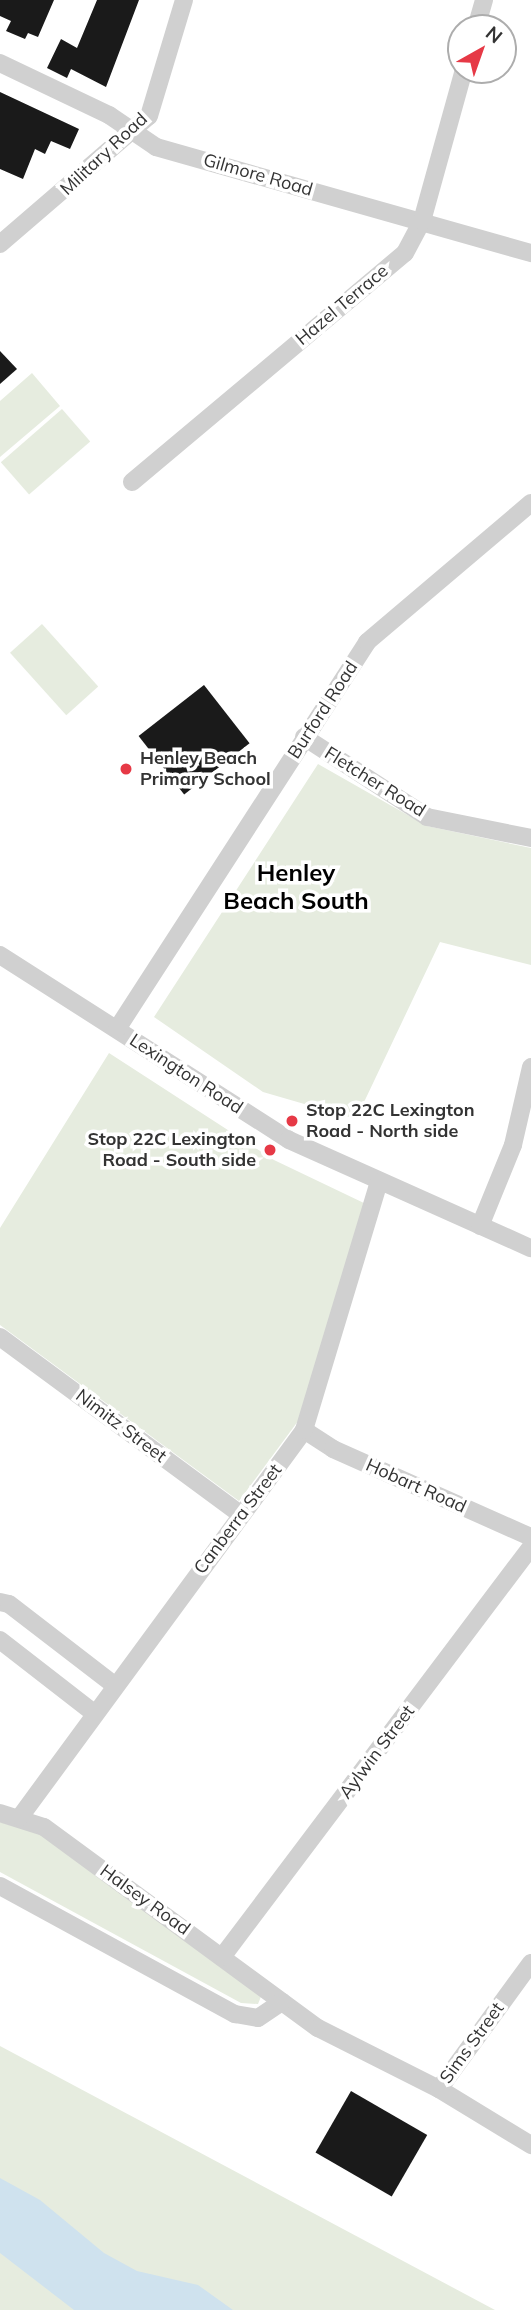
<!DOCTYPE html>
<style>
body{margin:0}
#map{position:relative;width:531px;height:2310px;overflow:hidden;background:#fff;font-family:Mulish,sans-serif}
div>[style]{position:absolute}
[style*='--x']{left:calc(var(--x)*1px);top:calc(var(--y)*1px);width:calc(var(--w)*1px);rotate:calc(var(--a)*1deg)}
.green>*{inset:0;background:#e6ecdf;transform-origin:0 0}
.water>*{inset:0;background:#cfe2ee}
.building>*{inset:0;background:#1a1a1a;transform-origin:0 0}
.minor>*{height:18px;margin:-9px;padding:0 9px;transform-origin:9px;border-radius:9px;background:#d0d0d0}
.dots>*{width:19px;height:19px;translate:-50% -50%;box-sizing:border-box;border:4px solid #fff;border-radius:50%}
span{translate:-50% -50%;white-space:nowrap;text-align:center;line-height:1.15;-webkit-text-stroke:7px #fff;paint-order:stroke}
.street-label{font-size:18px;color:#333}
.poi-label{font-size:18px;color:#333;font-weight:700}
.left{translate:0 -50%;text-align:left}
.right{translate:-100% -50%;text-align:right}
.district-label{font-size:24px;color:#000;font-weight:700}
.north{position:absolute;left:447px;top:14px;width:70px;height:70px;box-sizing:border-box;background:#fff;border:2px solid #adadad;border-radius:50%;rotate:40deg;font-size:19px;font-weight:700;line-height:28px;text-align:center;color:#333}
.north::after{content:'';display:block;margin:auto;width:24px;height:32px;background:#e63946;clip-path:polygon(50% 0,100% 100%,50% 72%,0 100%)}
</style>
<div id="map">
<div class="green">
<div style="clip-path:polygon(32px 373px,60px 406px,0 457px,0 401px)"></div>
<div style="left:62px;top:409px;width:43px;height:81px;rotate:49deg"></div>
<div style="left:42px;top:624px;width:84px;height:43px;rotate:48deg"></div>
<div style="clip-path:polygon(318px 764px,427px 826px,531px 848px,531px 965px,440px 942px,356px 1119px,263px 1092px,154px 1017px)"></div>
<div style="clip-path:polygon(109px 1053px,274px 1160px,366px 1204px,304px 1413px,239px 1501px,0 1325px,0 1228px)"></div>
<div style="clip-path:polygon(0 1822px,40px 1833px,262px 1994px,258px 2004px,241px 2003px,0 1872px)"></div>
<div style="clip-path:polygon(0 2046px,495px 2310px,0 2310px)"></div>
</div>
<div class="water">
<div style="clip-path:polygon(0 2178px,40px 2200px,104px 2253px,137px 2271px,198px 2285px,233px 2310px,74px 2310px,0 2253px)"></div>
</div>
<div class="building">
<div style="clip-path:polygon(0 0,54px 0,38px 37px,28px 33px,25px 39px,6px 31px,11px 21px,0 16px)"></div>
<div style="clip-path:polygon(97px 0,139px 0,106px 87px,71px 69px,67px 78px,47px 68px,61px 39px,77px 48px)"></div>
<div style="clip-path:polygon(0 92px,79px 129px,70px 149px,51px 141px,45px 154px,35px 149px,23px 179px,0 169px)"></div>
<div style="clip-path:polygon(0 351px,17px 369px,0 384px)"></div>
<div style="left:204px;top:685px;width:74px;height:83px;rotate:52deg"></div>
<div style="left:351px;top:2091px;width:88px;height:71px;rotate:30deg"></div>
</div>
<div class="minor">
<div style="--x:476;--y:28;--w:29;--a:-74"></div>
<div style="--x:0;--y:63;--w:121;--a:25.5"></div>
<div style="--x:109;--y:115;--w:57;--a:34.2"></div>
<div style="--x:156;--y:147;--w:390;--a:15.8"></div>
<div style="--x:0;--y:244;--w:196;--a:-40.7"></div>
<div style="--x:149;--y:116;--w:121;--a:-73.2"></div>
<div style="--x:132;--y:482;--w:356;--a:-40"></div>
<div style="--x:405;--y:253;--w:36;--a:-62"></div>
<div style="--x:422;--y:221;--w:157;--a:-74.5"></div>
<div style="--x:304;--y:737;--w:147;--a:33"></div>
<div style="--x:427;--y:817;--w:106;--a:11.4"></div>
<div style="--x:0;--y:955;--w:343;--a:32.6"></div>
<div style="--x:289;--y:1140;--w:265;--a:24.1"></div>
<div style="--x:117;--y:1029;--w:461;--a:-57.1"></div>
<div style="--x:367;--y:642;--w:215;--a:-40.3"></div>
<div style="--x:480;--y:1226;--w:87;--a:-67.8"></div>
<div style="--x:513;--y:1145;--w:80;--a:-77"></div>
<div style="--x:0;--y:1337;--w:300;--a:36.4"></div>
<div style="--x:304;--y:1430;--w:35;--a:33"></div>
<div style="--x:333;--y:1449;--w:217;--a:24"></div>
<div style="--x:0;--y:1602;--w:9;--a:13"></div>
<div style="--x:9;--y:1604;--w:133;--a:37.6"></div>
<div style="--x:0;--y:1640;--w:120;--a:37.9"></div>
<div style="--x:0;--y:1813;--w:46;--a:17.7"></div>
<div style="--x:44;--y:1827;--w:340;--a:36.3"></div>
<div style="--x:318;--y:2028;--w:136;--a:26.8"></div>
<div style="--x:439;--y:2089;--w:108;--a:31.3"></div>
<div style="--x:20;--y:1817;--w:480;--a:-53.7"></div>
<div style="--x:304;--y:1430;--w:259;--a:-73.2"></div>
<div style="--x:0;--y:1886;--w:268;--a:28.6"></div>
<div style="--x:235;--y:2014;--w:23;--a:10"></div>
<div style="--x:258;--y:2018;--w:29;--a:-34"></div>
<div style="--x:222;--y:1957;--w:513;--a:-53"></div>
<div style="--x:439;--y:2089;--w:156;--a:-53.9"></div>
</div>
<div class="dots">
<div style="left:126px;top:769px;background:#e63946"></div>
<div style="left:292px;top:1121px;background:#e63946"></div>
<div style="left:270px;top:1150px;background:#e63946"></div>
</div>
<div class="street-label">
<span style="left:104px;top:154px;rotate:-43deg">Military Road</span>
<span style="left:258px;top:175px;rotate:16deg">Gilmore Road</span>
<span style="left:342px;top:305px;rotate:-40deg">Hazel Terrace</span>
<span style="left:323px;top:710px;rotate:-57deg">Burford Road</span>
<span style="left:375px;top:782px;rotate:32deg">Fletcher Road</span>
<span style="left:186px;top:1074px;rotate:33deg">Lexington Road</span>
<span style="left:121px;top:1426px;rotate:37deg">Nimitz Street</span>
<span style="left:416px;top:1486px;rotate:24deg">Hobart Road</span>
<span style="left:238px;top:1519px;rotate:-53deg">Canberra Street</span>
<span style="left:377px;top:1752px;rotate:-53deg">Aylwin Street</span>
<span style="left:145px;top:1900px;rotate:36deg">Halsey Road</span>
<span style="left:472px;top:2043px;rotate:-54deg">Sims Street</span>
</div>
<div class="poi-label">
<span class="left" style="left:140px;top:769px">Henley Beach<br>Primary School</span>
<span class="left" style="left:306px;top:1121px">Stop 22C Lexington<br>Road - North side</span>
<span class="right" style="left:256px;top:1150px">Stop 22C Lexington<br>Road - South side</span>
</div>
<div class="district-label">
<span style="left:296px;top:887px">Henley<br>Beach South</span>
</div>
<div class="north">N</div>
</div>
